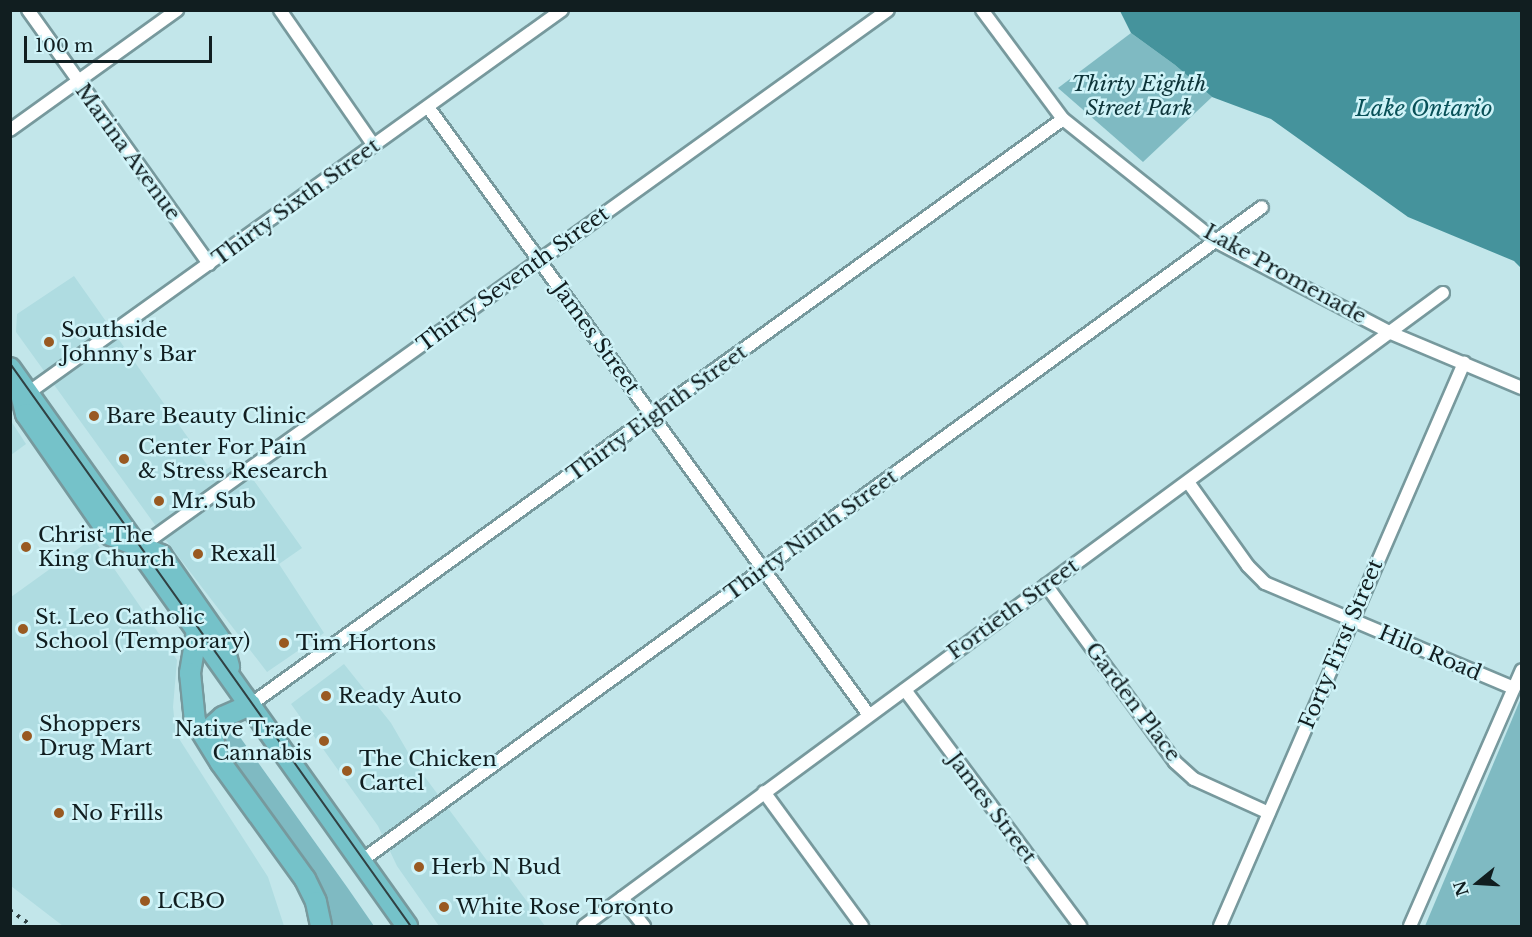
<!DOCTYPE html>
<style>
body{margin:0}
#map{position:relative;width:1532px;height:937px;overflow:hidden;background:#c2e6ea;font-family:"Libre Baskerville",serif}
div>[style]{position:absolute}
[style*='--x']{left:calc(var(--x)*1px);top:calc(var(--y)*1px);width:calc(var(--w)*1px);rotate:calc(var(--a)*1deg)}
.built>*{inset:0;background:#afdce1}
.green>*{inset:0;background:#7fbac2}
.water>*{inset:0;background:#45939c}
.roads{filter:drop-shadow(2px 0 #77999d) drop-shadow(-2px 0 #77999d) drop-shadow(0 2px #77999d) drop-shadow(0 -2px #77999d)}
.street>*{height:12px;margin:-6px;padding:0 6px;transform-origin:6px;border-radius:6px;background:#fff}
.primary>*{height:20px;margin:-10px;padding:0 10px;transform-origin:10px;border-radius:10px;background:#75c2c9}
.tram>*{height:1.5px;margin:-0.75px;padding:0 0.75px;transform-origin:0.75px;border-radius:0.75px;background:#304143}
.rail>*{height:4px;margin-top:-2px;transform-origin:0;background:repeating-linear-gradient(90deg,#304143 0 3px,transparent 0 9px)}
.dots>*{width:16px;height:16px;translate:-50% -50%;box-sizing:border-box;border:3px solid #cff3f8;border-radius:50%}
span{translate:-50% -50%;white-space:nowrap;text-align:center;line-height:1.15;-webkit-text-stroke:5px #cff3f8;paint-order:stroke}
.park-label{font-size:21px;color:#0e3439;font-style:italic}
.street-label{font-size:21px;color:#111e20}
.poi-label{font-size:21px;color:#111e20}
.left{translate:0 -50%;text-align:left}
.right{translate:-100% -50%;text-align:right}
.water-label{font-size:22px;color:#085057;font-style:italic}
.frame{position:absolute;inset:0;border:12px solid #111e20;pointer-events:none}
.north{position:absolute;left:1448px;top:853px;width:60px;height:60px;-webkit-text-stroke:4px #cff3f8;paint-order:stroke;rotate:252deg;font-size:16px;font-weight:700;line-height:24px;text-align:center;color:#111e20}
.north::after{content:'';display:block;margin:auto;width:21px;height:27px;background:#111e20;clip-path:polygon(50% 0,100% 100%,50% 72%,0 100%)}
.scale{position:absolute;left:24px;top:36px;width:188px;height:27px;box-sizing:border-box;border:3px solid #111e20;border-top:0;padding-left:8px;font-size:18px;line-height:21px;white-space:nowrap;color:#111e20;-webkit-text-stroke:4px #cff3f8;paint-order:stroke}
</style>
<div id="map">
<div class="built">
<div style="clip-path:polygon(74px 276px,215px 476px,240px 461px,302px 548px,279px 564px,324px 633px,267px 672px,171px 547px,16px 332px,17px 314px)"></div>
<div style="clip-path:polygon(11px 421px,26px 444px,11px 455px,10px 455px)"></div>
<div style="clip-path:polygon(93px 538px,177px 660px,173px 707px,176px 734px,268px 877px,284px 926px,63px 926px,11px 886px,11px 597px)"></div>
<div style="clip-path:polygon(344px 664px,391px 723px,413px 761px,488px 862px,495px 858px,545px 926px,439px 926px,397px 866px,378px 826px,291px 704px)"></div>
</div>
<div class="green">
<div style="clip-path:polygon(1131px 33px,1175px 65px,1212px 97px,1143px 162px,1058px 88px)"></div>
<div style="clip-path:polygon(1521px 698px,1521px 926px,1425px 926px)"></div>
<div style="clip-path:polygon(232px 726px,347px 887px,374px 926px,330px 926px,323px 894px,223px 749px,222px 735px)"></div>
</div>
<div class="water">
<div style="clip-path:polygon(1120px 11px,1521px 11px,1521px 268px,1514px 261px,1408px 217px,1271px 119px,1212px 97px,1175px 65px,1131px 33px)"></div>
</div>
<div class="roads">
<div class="street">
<div style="--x:28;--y:10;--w:312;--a:54.5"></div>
<div style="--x:280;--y:10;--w:165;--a:55.3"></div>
<div style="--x:982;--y:10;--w:136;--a:53.4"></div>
<div style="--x:1063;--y:119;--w:197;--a:38.6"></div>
<div style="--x:1217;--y:242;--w:196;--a:27.6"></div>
<div style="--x:1391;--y:333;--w:142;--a:22.8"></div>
<div style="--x:428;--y:107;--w:751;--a:54.05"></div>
<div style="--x:10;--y:130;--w:206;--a:-35.7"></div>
<div style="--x:28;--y:393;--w:657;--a:-35.65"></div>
<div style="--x:1188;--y:482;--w:103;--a:54.5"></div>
<div style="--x:1248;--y:566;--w:24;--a:45"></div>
<div style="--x:1265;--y:583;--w:270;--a:22.9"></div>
<div style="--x:139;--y:548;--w:922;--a:-35.69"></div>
<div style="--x:1046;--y:585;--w:219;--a:53.9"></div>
<div style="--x:1175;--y:762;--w:25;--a:42"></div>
<div style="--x:1194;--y:779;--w:82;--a:24.4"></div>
<div style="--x:905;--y:690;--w:294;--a:53.4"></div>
<div style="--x:250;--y:705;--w:1002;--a:-35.78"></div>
<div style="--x:764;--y:792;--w:166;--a:53.8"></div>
<div style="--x:361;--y:861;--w:1113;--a:-35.97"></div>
<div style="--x:622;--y:898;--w:36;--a:52"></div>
<div style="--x:584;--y:926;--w:1067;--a:-36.39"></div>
<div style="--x:1220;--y:926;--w:614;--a:-66.57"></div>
<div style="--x:1410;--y:926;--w:279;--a:-66.4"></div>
</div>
<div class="primary">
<div style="--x:10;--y:368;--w:685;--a:54.57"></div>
<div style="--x:19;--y:386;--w:29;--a:76"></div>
<div style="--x:26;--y:414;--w:147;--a:55.2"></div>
<div style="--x:110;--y:535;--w:55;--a:21.4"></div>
<div style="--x:161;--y:555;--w:108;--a:55.1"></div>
<div style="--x:223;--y:644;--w:24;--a:75"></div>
<div style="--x:197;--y:631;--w:43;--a:99.5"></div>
<div style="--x:190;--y:673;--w:48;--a:84.1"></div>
<div style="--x:195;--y:721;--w:49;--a:58.2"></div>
<div style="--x:221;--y:763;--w:143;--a:54.1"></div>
<div style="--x:305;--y:879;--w:25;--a:64"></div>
<div style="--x:316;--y:902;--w:25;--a:78"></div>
<div style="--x:217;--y:751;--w:15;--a:-110"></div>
<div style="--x:212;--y:737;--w:12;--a:-81"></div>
<div style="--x:214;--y:725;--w:12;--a:-42"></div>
<div style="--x:223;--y:717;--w:30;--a:-24"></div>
</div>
</div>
<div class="tram">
<div style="--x:10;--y:363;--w:691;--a:54.54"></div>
</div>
<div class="rail">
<div style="--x:10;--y:910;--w:27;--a:36"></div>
</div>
<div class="dots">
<div style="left:49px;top:342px;background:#995a22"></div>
<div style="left:94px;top:416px;background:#995a22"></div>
<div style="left:124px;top:459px;background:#995a22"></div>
<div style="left:159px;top:501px;background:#995a22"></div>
<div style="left:26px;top:547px;background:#995a22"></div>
<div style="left:198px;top:554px;background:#995a22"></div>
<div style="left:23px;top:629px;background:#995a22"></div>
<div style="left:284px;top:643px;background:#995a22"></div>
<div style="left:326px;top:696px;background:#995a22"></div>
<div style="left:27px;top:736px;background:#995a22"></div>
<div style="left:324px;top:741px;background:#995a22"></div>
<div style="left:347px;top:771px;background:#995a22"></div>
<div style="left:59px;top:813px;background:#995a22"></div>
<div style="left:419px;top:867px;background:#995a22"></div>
<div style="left:145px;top:901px;background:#995a22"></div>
<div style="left:444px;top:907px;background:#995a22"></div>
</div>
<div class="park-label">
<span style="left:1139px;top:96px">Thirty Eighth<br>Street Park</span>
</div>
<div class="street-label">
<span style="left:128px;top:152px;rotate:54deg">Marina Avenue</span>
<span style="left:296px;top:202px;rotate:-36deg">Thirty Sixth Street</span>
<span style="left:1285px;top:274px;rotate:29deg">Lake Promenade</span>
<span style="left:513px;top:279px;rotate:-36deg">Thirty Seventh Street</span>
<span style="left:596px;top:338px;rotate:54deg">James Street</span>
<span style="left:657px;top:413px;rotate:-36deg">Thirty Eighth Street</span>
<span style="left:811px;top:535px;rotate:-36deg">Thirty Ninth Street</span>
<span style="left:1013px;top:609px;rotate:-36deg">Fortieth Street</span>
<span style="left:1341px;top:644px;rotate:-67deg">Forty First Street</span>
<span style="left:1430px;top:653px;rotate:23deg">Hilo Road</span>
<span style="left:1133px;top:702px;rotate:53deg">Garden Place</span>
<span style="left:992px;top:808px;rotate:53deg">James Street</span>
</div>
<div class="poi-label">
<span class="left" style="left:61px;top:342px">Southside<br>Johnny's Bar</span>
<span class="left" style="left:106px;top:416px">Bare Beauty Clinic</span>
<span class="left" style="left:138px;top:459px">Center For Pain<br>&amp; Stress Research</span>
<span class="left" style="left:171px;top:501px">Mr. Sub</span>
<span class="left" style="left:38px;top:547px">Christ The<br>King Church</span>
<span class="left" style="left:210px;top:554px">Rexall</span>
<span class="left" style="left:35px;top:629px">St. Leo Catholic<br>School (Temporary)</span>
<span class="left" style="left:296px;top:643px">Tim Hortons</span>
<span class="left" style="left:338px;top:696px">Ready Auto</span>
<span class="left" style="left:39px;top:736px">Shoppers<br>Drug Mart</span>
<span class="right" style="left:312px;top:741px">Native Trade<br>Cannabis</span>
<span class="left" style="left:359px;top:771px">The Chicken<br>Cartel</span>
<span class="left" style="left:71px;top:813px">No Frills</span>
<span class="left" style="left:431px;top:867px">Herb N Bud</span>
<span class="left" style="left:157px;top:901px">LCBO</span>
<span class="left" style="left:456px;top:907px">White Rose Toronto</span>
</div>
<div class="water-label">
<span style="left:1424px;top:109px">Lake Ontario</span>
</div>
<div class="frame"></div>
<div class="north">N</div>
<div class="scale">100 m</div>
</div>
